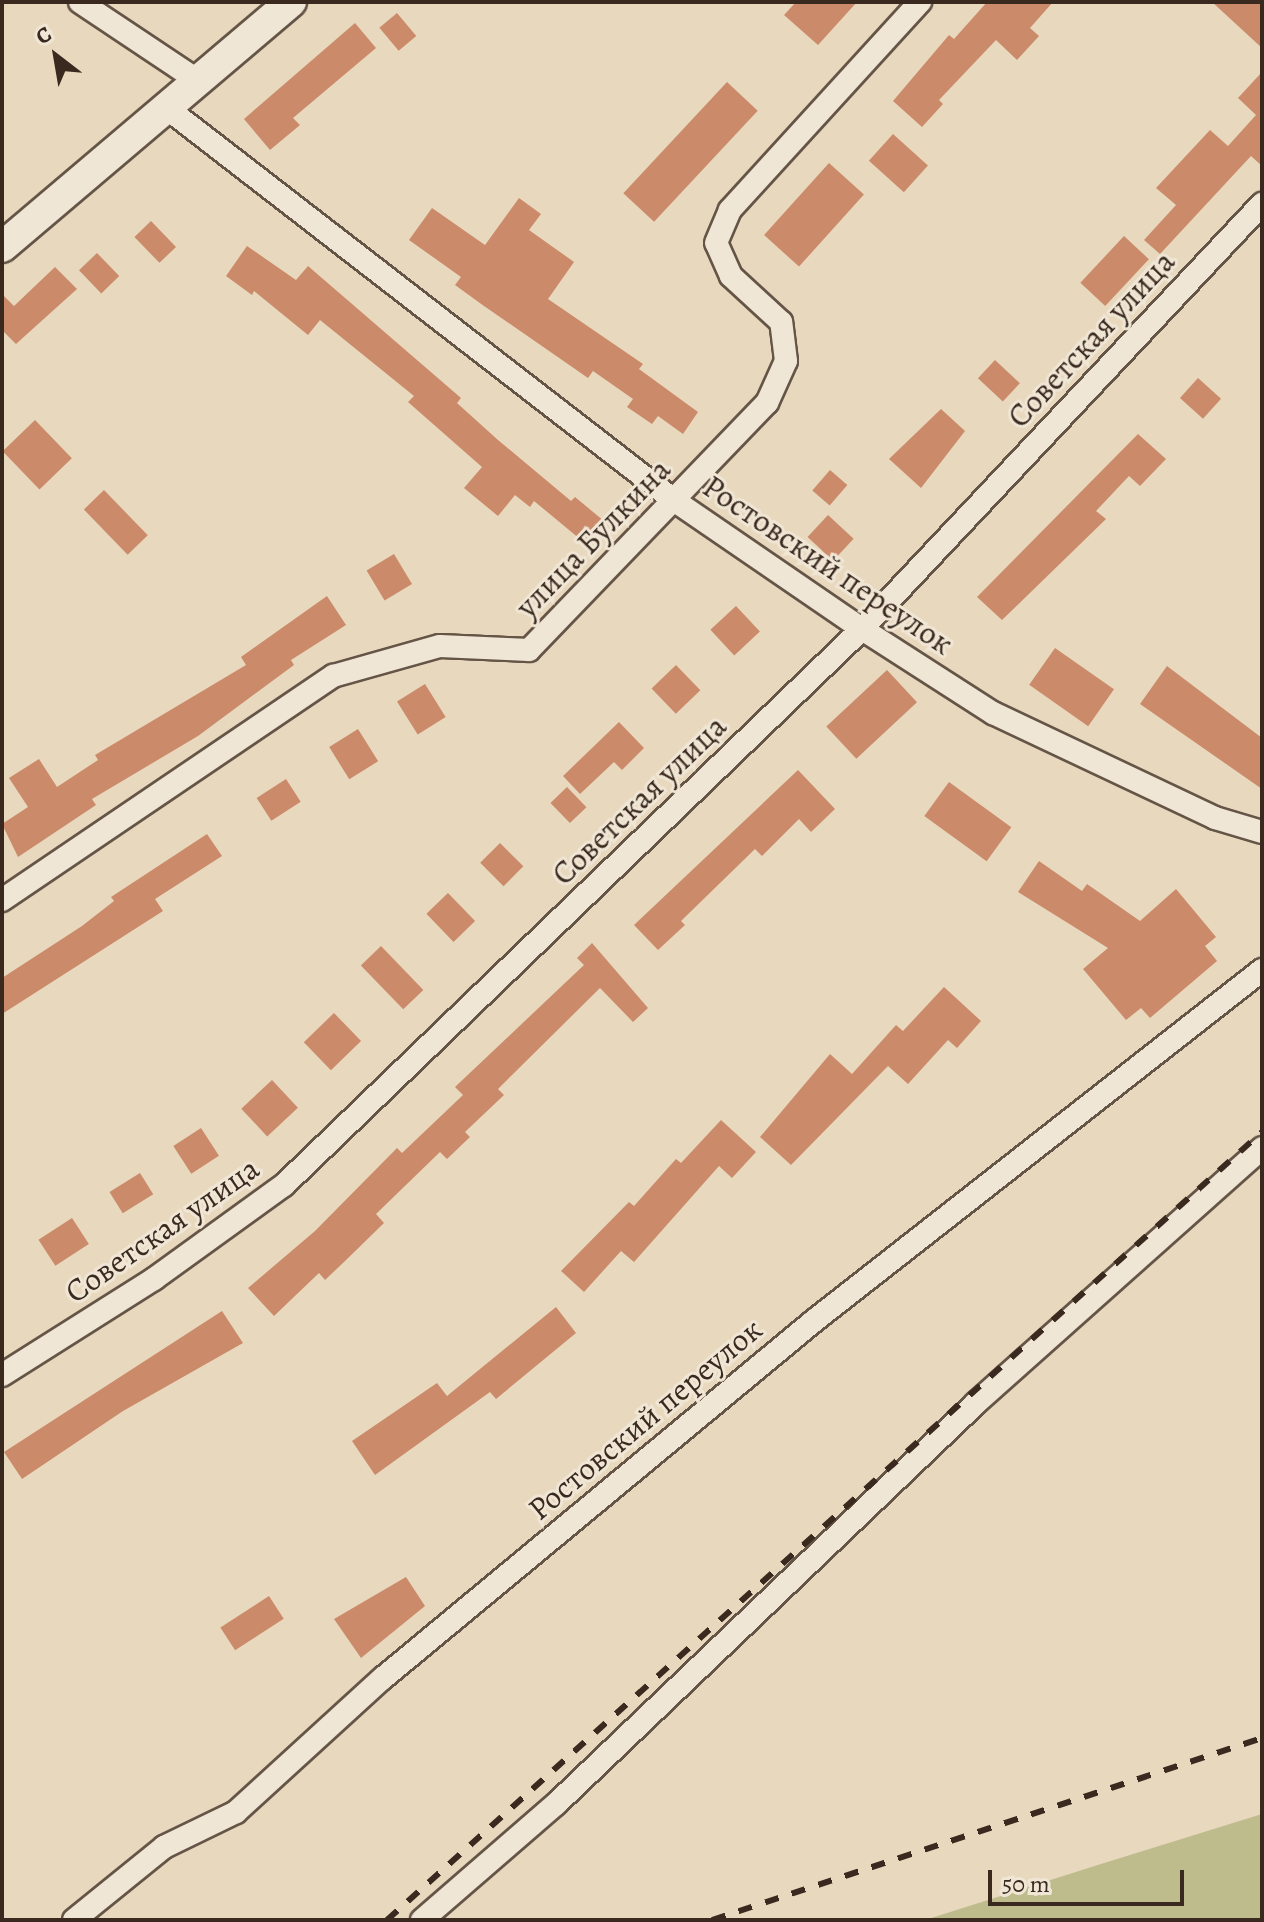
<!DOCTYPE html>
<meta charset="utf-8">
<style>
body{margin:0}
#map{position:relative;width:1264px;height:1922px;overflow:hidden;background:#e8d8be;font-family:Alegreya,serif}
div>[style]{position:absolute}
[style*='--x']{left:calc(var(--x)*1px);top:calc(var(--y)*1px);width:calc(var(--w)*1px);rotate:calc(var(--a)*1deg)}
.green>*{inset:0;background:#bebc8c}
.building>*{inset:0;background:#cb8b6a;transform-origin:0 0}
.roads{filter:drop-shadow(2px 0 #655547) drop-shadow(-2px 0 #655547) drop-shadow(0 2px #655547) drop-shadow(0 -2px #655547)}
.minor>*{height:22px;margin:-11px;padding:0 11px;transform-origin:11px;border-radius:11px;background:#f0e6d5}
.secondary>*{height:30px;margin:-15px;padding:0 15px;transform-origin:15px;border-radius:15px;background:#f0e6d5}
.rail>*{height:6px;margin-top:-3px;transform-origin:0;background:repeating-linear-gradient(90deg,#39291f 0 14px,transparent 0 28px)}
span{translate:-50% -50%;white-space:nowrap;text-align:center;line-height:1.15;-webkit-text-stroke:6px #f0e6d5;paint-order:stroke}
.street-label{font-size:32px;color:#39291f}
.frame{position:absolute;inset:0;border:4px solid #39291f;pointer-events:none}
.north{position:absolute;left:16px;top:16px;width:80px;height:80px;-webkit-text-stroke:6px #f0e6d5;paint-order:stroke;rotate:329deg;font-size:22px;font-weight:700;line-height:32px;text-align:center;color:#39291f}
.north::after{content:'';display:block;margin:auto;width:28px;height:36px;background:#39291f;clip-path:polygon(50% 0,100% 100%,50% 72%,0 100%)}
.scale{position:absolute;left:988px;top:1870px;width:196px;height:36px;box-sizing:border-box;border:4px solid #39291f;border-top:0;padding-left:10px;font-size:24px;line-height:28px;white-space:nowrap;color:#39291f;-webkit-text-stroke:6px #f0e6d5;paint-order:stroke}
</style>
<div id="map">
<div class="green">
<div style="clip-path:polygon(1262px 1814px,1262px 1920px,925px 1920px,1101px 1864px)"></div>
</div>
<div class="building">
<div style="clip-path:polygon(796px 2px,857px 2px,818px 45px,784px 15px)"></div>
<div style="clip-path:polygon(987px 2px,1053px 2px,1030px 28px,1039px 36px,1017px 60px,996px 40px,939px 100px,943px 104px,922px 127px,893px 101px,949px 35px,954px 39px)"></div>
<div style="clip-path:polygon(1212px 2px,1262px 2px,1262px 48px)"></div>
<div style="left:397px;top:13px;width:30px;height:23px;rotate:50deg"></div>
<div style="clip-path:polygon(355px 23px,376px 48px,293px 118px,300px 125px,270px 150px,244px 119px)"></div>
<div style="clip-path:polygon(1262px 72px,1262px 166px,1251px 156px,1160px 254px,1144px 240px,1176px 205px,1156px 188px,1210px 130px,1228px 146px,1256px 115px,1238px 98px)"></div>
<div style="left:727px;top:82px;width:42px;height:152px;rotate:43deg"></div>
<div style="left:893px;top:134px;width:47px;height:36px;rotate:42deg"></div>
<div style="left:829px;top:163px;width:47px;height:97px;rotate:42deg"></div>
<div style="clip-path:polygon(519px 198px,541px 214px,529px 230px,574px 262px,548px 299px,643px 364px,639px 369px,698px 412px,683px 434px,658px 416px,652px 424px,627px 407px,633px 399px,593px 371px,588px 378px,484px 306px,455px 285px,461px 277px,409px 240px,432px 208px,485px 245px)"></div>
<div style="left:151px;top:221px;width:36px;height:23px;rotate:46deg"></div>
<div style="left:1124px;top:236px;width:34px;height:64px;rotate:43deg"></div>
<div style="clip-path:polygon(247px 246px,296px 280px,308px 266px,461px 398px,457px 403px,498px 440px,571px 501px,575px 497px,604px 521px,586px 544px,534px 501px,530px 507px,515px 495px,498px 516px,464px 488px,482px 467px,408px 402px,414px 396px,320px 320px,308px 335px,254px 291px,252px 295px,226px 276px)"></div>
<div style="left:97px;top:253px;width:32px;height:25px;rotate:46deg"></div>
<div style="clip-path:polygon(55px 267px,77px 289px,16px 344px,2px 330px,2px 294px,14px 306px)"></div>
<div style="left:995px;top:360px;width:34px;height:25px;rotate:43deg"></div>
<div style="left:1198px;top:378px;width:31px;height:27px;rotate:42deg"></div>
<div style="clip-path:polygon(941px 409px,965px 431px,921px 488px,889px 459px)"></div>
<div style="left:35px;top:420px;width:53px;height:45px;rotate:46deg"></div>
<div style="clip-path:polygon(1138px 434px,1166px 459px,1140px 486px,1129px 476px,1096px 511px,1106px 519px,1002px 620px,977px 597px)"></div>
<div style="left:830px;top:470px;width:23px;height:27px;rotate:41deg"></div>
<div style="left:104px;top:490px;width:63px;height:28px;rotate:46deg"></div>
<div style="left:828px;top:515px;width:35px;height:30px;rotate:43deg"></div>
<div style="left:394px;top:554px;width:35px;height:32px;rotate:59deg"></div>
<div style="clip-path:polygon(327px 596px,346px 625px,291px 660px,294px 665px,198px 736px,92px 799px,96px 805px,18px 857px,2px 824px,28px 807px,9px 778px,39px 759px,57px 787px,98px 760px,95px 755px,246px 665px,241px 657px)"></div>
<div style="left:736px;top:606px;width:35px;height:35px;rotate:47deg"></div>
<div style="left:1055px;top:648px;width:72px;height:45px;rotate:35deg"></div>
<div style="left:676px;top:665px;width:35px;height:34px;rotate:46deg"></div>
<div style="clip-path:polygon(1167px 666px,1262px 738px,1262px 789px,1140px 704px)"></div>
<div style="left:887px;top:670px;width:44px;height:83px;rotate:47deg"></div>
<div style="left:425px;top:684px;width:39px;height:33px;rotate:58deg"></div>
<div style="clip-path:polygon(619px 722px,644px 748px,622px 770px,614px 762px,580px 794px,563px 776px)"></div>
<div style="left:358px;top:729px;width:38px;height:34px;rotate:58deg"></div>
<div style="clip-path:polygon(798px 770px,835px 809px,811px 832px,799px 819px,762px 856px,755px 849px,681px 921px,685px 925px,658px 950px,634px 925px)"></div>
<div style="left:286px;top:779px;width:27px;height:35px;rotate:57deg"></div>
<div style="left:949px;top:782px;width:77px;height:42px;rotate:36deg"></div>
<div style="left:567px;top:787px;width:28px;height:23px;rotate:46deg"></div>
<div style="clip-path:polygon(207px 834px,222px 856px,155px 899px,163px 911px,2px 1014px,2px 978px,82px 926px,114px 901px,111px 897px)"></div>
<div style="left:500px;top:843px;width:33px;height:28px;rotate:45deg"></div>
<div style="clip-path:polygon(1039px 861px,1082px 891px,1087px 884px,1140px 921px,1176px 889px,1216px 937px,1205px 946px,1217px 961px,1150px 1018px,1141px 1008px,1126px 1020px,1083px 969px,1108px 948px,1018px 892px)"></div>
<div style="left:448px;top:893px;width:39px;height:30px;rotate:46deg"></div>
<div style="clip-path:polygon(592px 943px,648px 1008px,633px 1022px,600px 988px,498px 1089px,504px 1095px,465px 1132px,470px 1137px,447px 1159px,440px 1152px,376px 1214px,384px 1223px,344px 1262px,325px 1280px,319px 1273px,274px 1316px,248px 1288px,315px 1231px,397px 1148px,402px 1153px,463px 1095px,455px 1087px,584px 965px,577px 958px)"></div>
<div style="left:381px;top:946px;width:61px;height:28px;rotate:46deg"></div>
<div style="clip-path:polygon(944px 987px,981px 1021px,957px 1048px,948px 1040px,908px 1084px,888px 1066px,791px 1165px,760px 1137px,830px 1054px,852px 1074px,896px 1025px,903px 1031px)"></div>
<div style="left:334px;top:1013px;width:39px;height:42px;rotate:46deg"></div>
<div style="left:272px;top:1080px;width:38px;height:42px;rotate:47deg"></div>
<div style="clip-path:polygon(721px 1120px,756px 1152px,732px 1178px,719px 1166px,634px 1262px,621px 1251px,584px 1292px,561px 1271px,629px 1202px,634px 1206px,676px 1159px,681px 1163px)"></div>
<div style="left:201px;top:1128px;width:33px;height:33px;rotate:57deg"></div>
<div style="left:140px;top:1173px;width:25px;height:36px;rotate:58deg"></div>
<div style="left:72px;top:1218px;width:31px;height:40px;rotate:57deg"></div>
<div style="clip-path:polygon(556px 1307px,576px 1333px,496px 1399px,490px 1392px,375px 1475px,352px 1441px,437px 1383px,447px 1396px)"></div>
<div style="clip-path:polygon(222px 1311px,243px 1343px,123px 1411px,22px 1479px,4px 1452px)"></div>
<div style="clip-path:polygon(406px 1577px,425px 1606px,361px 1658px,334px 1619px)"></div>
<div style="left:269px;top:1596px;width:27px;height:58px;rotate:57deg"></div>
</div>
<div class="roads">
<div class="minor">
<div style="--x:80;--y:2;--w:144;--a:33.7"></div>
<div style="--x:168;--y:109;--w:641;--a:37.71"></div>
<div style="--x:675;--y:501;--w:227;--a:34.4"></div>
<div style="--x:862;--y:629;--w:156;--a:32.7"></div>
<div style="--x:993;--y:713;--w:246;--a:25.3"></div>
<div style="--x:1215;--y:818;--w:49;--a:16.6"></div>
<div style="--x:2;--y:900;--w:400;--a:-34.1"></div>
<div style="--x:333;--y:676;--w:111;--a:-15.7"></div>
<div style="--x:440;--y:646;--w:89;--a:2.6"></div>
<div style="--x:529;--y:650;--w:343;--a:-46.1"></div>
<div style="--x:767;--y:403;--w:46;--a:-65.7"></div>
<div style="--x:786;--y:361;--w:39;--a:-97"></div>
<div style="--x:781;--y:322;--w:68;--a:-137.4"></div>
<div style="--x:731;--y:276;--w:36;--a:-114"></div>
<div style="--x:716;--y:243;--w:36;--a:-67"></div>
<div style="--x:730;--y:210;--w:282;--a:-47.6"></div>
<div style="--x:2;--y:1375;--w:180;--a:-32.3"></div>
<div style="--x:154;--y:1279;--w:160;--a:-35.9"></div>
<div style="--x:284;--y:1185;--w:802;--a:-43.89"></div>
<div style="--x:862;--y:629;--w:584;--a:-46.74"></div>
<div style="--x:74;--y:1920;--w:116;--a:-39"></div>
<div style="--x:164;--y:1847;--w:80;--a:-25.9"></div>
<div style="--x:236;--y:1812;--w:199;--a:-42.4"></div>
<div style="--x:383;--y:1678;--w:561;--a:-39.65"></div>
<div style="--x:815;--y:1320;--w:568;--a:-38.06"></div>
<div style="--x:422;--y:1920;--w:177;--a:-40.9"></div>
<div style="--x:556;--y:1804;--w:581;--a:-43.67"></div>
<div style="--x:976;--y:1403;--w:383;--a:-41.7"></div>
</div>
<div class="secondary">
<div style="--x:2;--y:247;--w:379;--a:-40.3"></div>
</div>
</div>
<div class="rail">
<div style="--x:387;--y:1920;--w:1178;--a:-42.01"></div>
<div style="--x:712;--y:1920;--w:579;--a:-18.31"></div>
</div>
<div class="street-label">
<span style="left:1091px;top:339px;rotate:-47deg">Советская улица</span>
<span style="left:593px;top:538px;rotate:-46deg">улица Булкина</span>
<span style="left:828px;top:565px;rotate:34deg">Ростовский переулок</span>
<span style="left:639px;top:800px;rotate:-44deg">Советская улица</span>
<span style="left:162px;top:1230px;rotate:-35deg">Советская улица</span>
<span style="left:645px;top:1419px;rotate:-40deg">Ростовский переулок</span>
</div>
<div class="frame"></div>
<div class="north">С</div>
<div class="scale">50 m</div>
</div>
